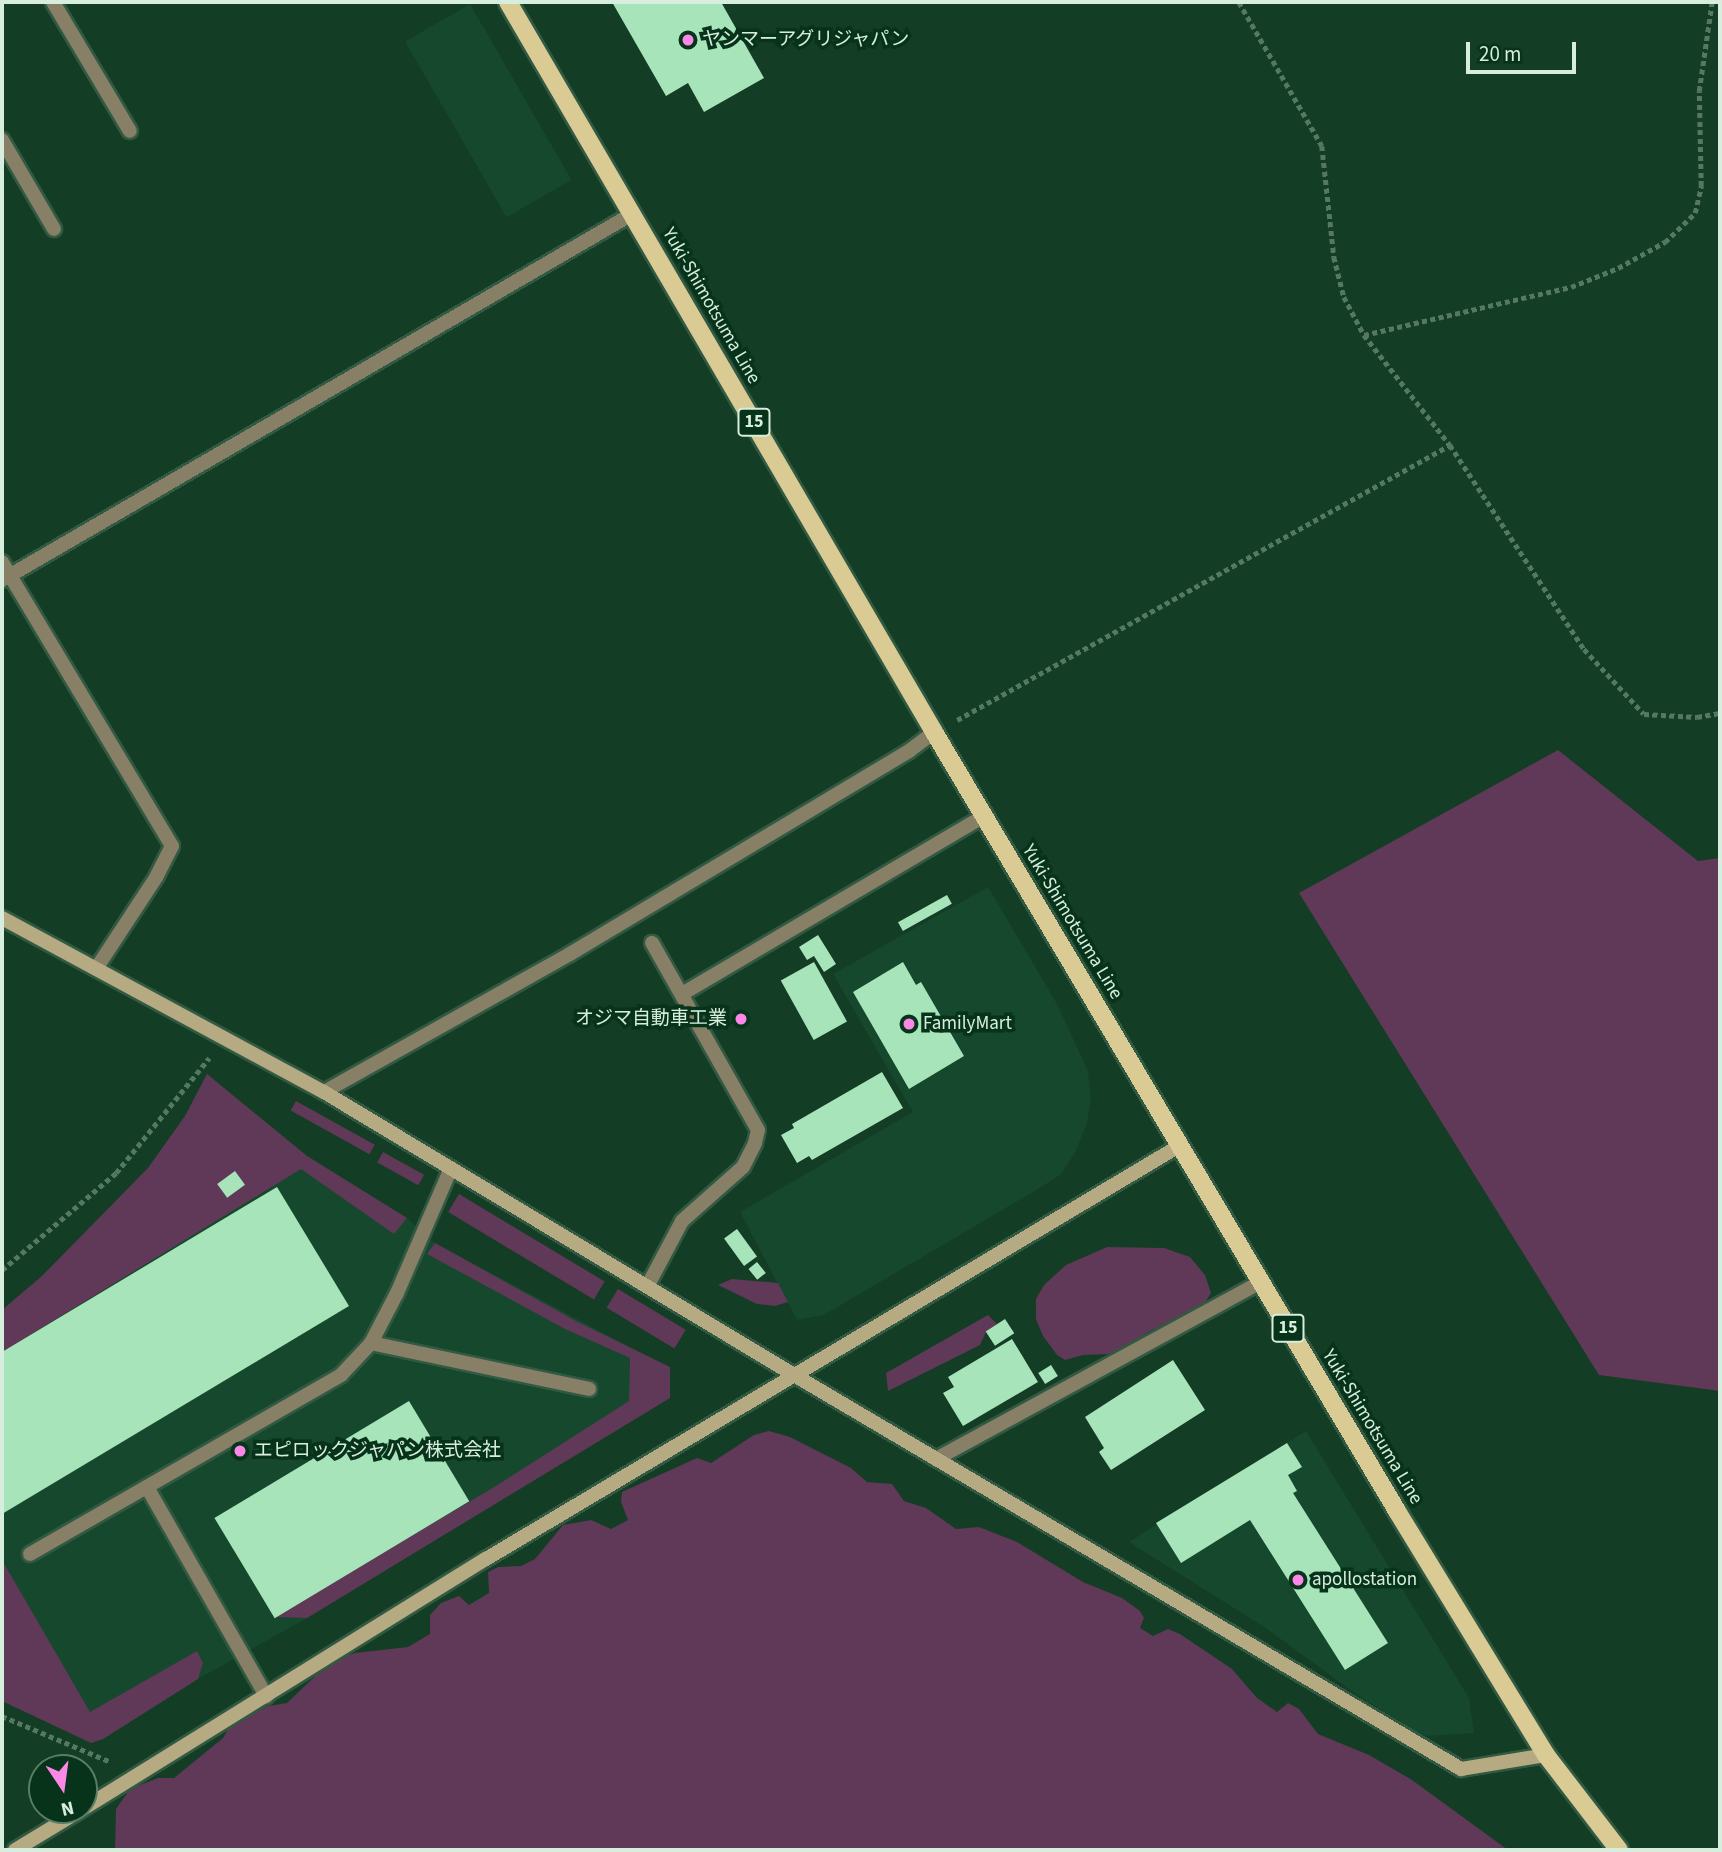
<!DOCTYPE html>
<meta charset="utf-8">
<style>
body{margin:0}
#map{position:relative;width:1722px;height:1852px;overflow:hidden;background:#133d24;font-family:"Source Sans 3","Noto Sans JP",sans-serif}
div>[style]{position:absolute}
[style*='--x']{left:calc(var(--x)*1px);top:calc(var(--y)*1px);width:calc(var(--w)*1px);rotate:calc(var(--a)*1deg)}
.built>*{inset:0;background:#15482c;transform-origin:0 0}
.green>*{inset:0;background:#603858;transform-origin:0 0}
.building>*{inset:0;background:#a7e4ba;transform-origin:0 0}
.path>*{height:4.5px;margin-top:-2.25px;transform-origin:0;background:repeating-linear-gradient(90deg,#557862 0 5px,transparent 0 8.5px)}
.roads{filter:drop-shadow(2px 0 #325942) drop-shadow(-2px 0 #325942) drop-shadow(0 2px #325942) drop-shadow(0 -2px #325942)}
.lane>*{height:14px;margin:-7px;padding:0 7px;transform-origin:7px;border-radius:7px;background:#877f66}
.street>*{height:14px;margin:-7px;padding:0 7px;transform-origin:7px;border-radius:7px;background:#877f66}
.secondary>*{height:14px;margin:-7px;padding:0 7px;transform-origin:7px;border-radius:7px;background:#b5aa81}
.primary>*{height:18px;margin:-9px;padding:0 9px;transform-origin:9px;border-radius:9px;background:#dacb95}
.dots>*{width:19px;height:19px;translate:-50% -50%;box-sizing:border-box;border:4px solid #06331a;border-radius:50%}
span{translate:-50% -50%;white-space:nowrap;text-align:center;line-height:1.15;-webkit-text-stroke:7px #06331a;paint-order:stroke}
.shield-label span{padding:2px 5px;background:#06331a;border:2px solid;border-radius:5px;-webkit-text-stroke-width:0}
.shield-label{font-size:18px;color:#d7eddd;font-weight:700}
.poi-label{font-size:19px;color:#d7eddd}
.left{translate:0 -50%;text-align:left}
.right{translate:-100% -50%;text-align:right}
.street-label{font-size:19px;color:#d7eddd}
.frame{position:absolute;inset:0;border:4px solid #d7eddd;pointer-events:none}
.north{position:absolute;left:28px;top:1754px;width:70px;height:70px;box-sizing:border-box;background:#06331a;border:2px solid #5a7d68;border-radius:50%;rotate:167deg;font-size:19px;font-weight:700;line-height:28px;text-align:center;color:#d7eddd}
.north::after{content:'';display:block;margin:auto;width:24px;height:32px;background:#fb87e6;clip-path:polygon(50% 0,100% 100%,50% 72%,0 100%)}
.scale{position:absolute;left:1466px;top:42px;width:110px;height:32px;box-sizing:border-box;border:4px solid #d7eddd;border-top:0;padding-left:9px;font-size:21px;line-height:24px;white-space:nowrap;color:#d7eddd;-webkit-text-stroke:5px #06331a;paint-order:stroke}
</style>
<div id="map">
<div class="built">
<div style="left:470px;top:4px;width:203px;height:75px;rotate:60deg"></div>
<div style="clip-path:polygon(988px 887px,1057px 1004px,1088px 1071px,1091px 1098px,1087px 1123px,1075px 1153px,1061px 1174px,1043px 1186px,824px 1315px,797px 1320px,740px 1212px,913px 1112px,833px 974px)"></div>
<div style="clip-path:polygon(207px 1074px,307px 1156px,407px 1218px,435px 1243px,641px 1353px,641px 1415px,307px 1618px,198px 1679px,103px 1739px,91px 1743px,2px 1701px,2px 1310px,42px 1276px,148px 1168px,185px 1116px)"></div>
<div style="clip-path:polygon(1306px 1431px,1469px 1698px,1474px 1733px,1427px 1736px,1416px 1732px,1356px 1694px,1267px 1629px,1129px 1542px)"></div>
</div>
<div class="green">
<div style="clip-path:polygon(1558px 750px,1698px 861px,1720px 858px,1720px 1391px,1599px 1375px,1299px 893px)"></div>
<div style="clip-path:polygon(207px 1074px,307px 1156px,407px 1218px,394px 1234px,301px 1169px,2px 1352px,2px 1310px,42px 1276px,148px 1168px,185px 1116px)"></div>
<div style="left:296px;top:1101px;width:90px;height:11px;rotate:29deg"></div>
<div style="left:383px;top:1152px;width:47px;height:12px;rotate:29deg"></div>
<div style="left:459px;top:1194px;width:170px;height:21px;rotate:31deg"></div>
<div style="clip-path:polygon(435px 1243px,576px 1321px,670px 1367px,670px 1398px,307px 1618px,274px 1617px,491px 1489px,629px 1401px,630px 1358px,565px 1329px,427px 1254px)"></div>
<div style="clip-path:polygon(1107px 1247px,1164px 1248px,1190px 1257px,1205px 1275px,1211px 1293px,1204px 1304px,1146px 1333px,1123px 1349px,1107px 1354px,1083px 1355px,1065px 1360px,1057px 1355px,1043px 1336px,1036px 1319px,1036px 1299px,1044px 1285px,1066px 1265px)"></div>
<div style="clip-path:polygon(732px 1279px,778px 1283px,788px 1302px,775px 1306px,757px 1304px,718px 1285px)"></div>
<div style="left:618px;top:1289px;width:79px;height:22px;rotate:31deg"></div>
<div style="clip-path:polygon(988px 1315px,997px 1324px,986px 1332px,980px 1345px,888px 1391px,886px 1373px)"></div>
<div style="clip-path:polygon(769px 1431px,790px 1437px,851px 1468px,867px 1482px,892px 1484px,904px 1501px,926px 1508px,956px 1529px,979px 1527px,1017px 1542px,1083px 1582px,1122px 1598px,1140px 1611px,1144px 1618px,1140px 1628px,1153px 1636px,1168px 1629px,1180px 1634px,1232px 1669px,1257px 1698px,1277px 1712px,1288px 1703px,1299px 1709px,1318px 1734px,1369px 1755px,1412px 1780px,1508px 1850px,115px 1850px,116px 1809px,130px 1789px,158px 1778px,174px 1778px,223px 1738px,233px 1721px,268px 1706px,287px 1703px,331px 1661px,355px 1653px,408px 1647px,430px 1634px,430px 1615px,441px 1603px,459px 1596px,469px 1605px,489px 1593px,488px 1572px,498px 1567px,521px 1566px,535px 1559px,563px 1525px,591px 1520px,611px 1529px,628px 1520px,621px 1502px,622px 1492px,697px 1458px,711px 1463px,754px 1435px)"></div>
<div style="clip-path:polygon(2px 1560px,90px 1712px,197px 1651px,203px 1663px,198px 1679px,103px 1739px,91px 1743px,2px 1701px)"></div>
</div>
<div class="building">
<div style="clip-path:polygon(612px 2px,721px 2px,764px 78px,704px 112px,688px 83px,666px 96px)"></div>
<div style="left:947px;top:895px;width:10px;height:56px;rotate:61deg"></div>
<div style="clip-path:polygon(818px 935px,836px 964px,824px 972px,814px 956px,807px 960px,799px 947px)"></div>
<div style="left:814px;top:962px;width:68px;height:38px;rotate:61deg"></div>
<div style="clip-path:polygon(903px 962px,916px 985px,921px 982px,964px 1056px,909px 1089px,853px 992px)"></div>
<div style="clip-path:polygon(882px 1072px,903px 1108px,812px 1160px,809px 1156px,797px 1163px,781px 1135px,794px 1128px,792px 1124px)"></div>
<div style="left:235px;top:1171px;width:17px;height:22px;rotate:54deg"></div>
<div style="clip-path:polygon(277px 1187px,349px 1306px,2px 1514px,2px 1352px)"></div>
<div style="left:737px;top:1229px;width:34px;height:16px;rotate:54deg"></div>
<div style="left:757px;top:1262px;width:14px;height:11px;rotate:51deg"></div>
<div style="left:1005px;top:1319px;width:17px;height:23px;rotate:57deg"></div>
<div style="clip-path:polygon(1012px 1339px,1038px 1382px,963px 1426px,943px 1393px,954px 1387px,948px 1377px)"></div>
<div style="clip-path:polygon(1173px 1360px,1205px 1410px,1111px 1470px,1099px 1452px,1104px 1448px,1085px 1417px)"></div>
<div style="left:1051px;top:1365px;width:13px;height:15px;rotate:58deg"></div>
<div style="left:409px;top:1401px;width:117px;height:227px;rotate:59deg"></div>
<div style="clip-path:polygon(1287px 1443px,1302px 1467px,1288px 1475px,1297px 1491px,1293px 1493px,1388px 1643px,1345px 1670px,1250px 1520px,1181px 1563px,1156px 1523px)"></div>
</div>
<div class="path">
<div style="--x:1239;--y:2;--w:166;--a:60"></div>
<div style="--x:1322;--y:146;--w:112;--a:83.8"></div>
<div style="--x:1334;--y:257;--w:41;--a:76"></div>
<div style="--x:1344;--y:297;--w:43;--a:62.2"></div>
<div style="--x:1364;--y:335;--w:140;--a:52"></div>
<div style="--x:1450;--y:445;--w:244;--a:56.7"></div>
<div style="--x:1584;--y:649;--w:88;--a:47.3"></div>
<div style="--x:1644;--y:714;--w:53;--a:3.2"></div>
<div style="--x:1697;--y:717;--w:23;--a:-10"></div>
<div style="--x:1364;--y:335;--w:212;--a:-13.1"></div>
<div style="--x:1571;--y:287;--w:51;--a:-22"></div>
<div style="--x:1618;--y:268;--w:54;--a:-29"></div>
<div style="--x:1665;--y:242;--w:42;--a:-44"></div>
<div style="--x:1695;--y:213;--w:28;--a:-77"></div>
<div style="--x:1701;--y:186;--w:95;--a:-91.2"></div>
<div style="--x:1699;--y:91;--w:90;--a:-81.7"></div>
<div style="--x:957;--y:720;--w:565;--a:-29.15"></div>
<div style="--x:2;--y:1270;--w:150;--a:-40.4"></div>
<div style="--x:116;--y:1173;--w:148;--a:-51"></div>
<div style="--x:2;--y:1716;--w:118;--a:22.9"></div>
</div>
<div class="roads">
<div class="lane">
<div style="--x:2;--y:140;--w:103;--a:59.7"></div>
<div style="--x:2;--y:562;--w:331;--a:59.1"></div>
<div style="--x:172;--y:846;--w:34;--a:117"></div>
<div style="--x:157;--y:876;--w:111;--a:123.3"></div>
<div style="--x:682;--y:994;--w:351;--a:-30.5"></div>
<div style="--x:648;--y:1285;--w:72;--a:-62"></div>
<div style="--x:682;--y:1221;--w:81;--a:-41.5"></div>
<div style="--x:743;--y:1167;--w:27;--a:-63"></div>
<div style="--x:755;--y:1143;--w:13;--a:-77"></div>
<div style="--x:758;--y:1130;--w:215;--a:-119.5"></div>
<div style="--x:371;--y:1343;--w:223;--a:11.9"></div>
<div style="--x:936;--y:1459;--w:370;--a:-28.6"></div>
<div style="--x:147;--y:1487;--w:241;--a:60.3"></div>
<div style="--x:30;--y:1554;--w:359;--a:-29.9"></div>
<div style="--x:341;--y:1375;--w:44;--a:-46.8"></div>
<div style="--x:371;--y:1343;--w:56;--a:-62.5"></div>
<div style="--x:397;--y:1293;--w:136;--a:-66.6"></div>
</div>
<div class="street">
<div style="--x:53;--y:2;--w:150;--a:59.2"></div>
<div style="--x:2;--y:580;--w:729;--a:-30.15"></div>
<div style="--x:324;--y:1092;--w:282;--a:-29.3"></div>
<div style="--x:570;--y:954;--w:395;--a:-30.9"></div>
<div style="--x:909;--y:751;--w:31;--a:-37"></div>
</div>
<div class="secondary">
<div style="--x:2;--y:918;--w:366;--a:28.4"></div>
<div style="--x:324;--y:1092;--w:549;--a:31.05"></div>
<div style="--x:794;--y:1375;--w:775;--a:30.57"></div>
<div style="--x:1461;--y:1769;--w:86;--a:-9.4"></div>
<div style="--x:84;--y:1808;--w:473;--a:-31.8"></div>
<div style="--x:486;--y:1559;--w:807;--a:-30.79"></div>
<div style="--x:15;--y:1850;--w:77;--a:-31.2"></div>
</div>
<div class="primary">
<div style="--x:508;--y:2;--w:845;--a:59.73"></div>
<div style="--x:934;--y:732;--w:906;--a:59.27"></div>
<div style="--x:1397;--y:1511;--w:286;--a:58.6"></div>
<div style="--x:1546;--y:1755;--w:120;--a:52.5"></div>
</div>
</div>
<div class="dots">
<div style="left:688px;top:40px;background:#fb87e6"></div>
<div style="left:741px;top:1019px;background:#fb87e6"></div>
<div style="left:909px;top:1024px;background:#fb87e6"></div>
<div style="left:240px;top:1451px;background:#fb87e6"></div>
<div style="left:1298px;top:1580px;background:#fb87e6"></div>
</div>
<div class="shield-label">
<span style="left:754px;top:422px">15</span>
<span style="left:1288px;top:1328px">15</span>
</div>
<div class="poi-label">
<span class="left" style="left:702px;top:40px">ヤンマーアグリジャパン</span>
<span class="right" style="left:727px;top:1019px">オジマ自動車工業</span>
<span class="left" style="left:923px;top:1024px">FamilyMart</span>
<span class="left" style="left:254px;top:1451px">エピロックジャパン株式会社</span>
<span class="left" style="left:1312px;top:1580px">apollostation</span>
</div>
<div class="street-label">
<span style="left:711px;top:306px;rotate:60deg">Yuki-Shimotsuma Line</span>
<span style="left:1072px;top:922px;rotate:59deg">Yuki-Shimotsuma Line</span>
<span style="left:1372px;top:1427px;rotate:59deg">Yuki-Shimotsuma Line</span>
</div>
<div class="frame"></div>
<div class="north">N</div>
<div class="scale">20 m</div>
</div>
